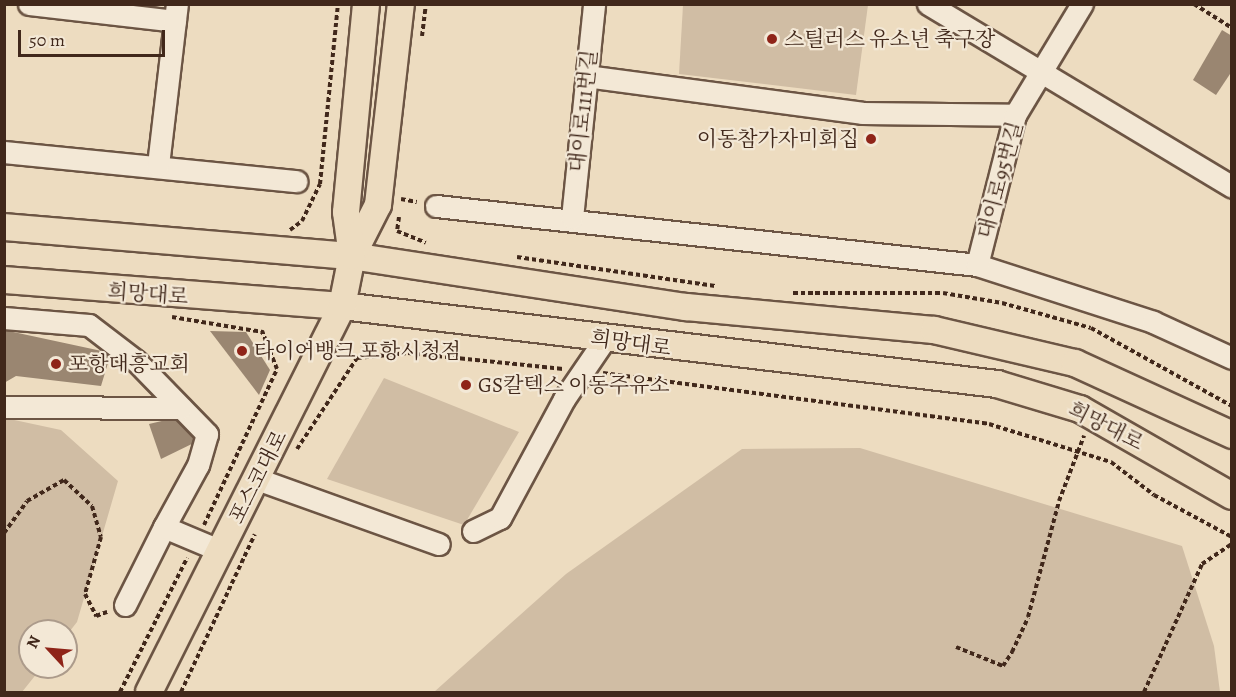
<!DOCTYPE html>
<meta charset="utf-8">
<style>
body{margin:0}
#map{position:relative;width:1236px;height:697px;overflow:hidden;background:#eddcc0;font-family:Alegreya,"Noto Serif KR",serif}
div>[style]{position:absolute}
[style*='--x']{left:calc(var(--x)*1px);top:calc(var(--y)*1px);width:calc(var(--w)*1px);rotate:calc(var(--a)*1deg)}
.green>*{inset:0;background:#d0bda4}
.building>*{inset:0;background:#9a8671}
.path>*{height:4px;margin-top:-2px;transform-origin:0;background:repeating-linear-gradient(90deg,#41281b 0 4.5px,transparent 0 7.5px)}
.roads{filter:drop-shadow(2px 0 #6c5544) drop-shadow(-2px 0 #6c5544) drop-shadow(0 2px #6c5544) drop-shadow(0 -2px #6c5544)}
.minor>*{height:21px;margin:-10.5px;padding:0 10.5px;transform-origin:10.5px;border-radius:10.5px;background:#f3e8d6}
.major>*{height:26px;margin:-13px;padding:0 13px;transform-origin:13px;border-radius:13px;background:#eddcc0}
.dots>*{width:16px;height:16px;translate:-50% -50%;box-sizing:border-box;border:3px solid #f3e8d6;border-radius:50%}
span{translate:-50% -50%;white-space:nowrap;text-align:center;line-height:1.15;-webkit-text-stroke:4.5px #f3e8d6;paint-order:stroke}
.poi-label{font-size:21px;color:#41281b}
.left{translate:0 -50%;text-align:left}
.right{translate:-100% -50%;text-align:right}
.street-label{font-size:21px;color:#41281b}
.frame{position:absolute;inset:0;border:6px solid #41281b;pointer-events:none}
.north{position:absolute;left:18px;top:619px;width:60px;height:60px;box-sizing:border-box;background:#f3e8d6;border:2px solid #ac9b8b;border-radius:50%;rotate:296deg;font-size:16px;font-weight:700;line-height:24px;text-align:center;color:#41281b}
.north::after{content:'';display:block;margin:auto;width:21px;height:27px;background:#8f2418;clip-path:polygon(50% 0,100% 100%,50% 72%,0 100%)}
.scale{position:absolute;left:18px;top:30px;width:147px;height:27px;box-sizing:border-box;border:3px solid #41281b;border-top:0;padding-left:8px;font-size:18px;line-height:21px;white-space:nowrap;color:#41281b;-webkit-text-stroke:4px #f3e8d6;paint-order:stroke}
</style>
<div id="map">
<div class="green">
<div style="clip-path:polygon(683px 5px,868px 5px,856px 95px,679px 74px)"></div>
<div style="clip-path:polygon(384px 378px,519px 432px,464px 525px,327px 479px)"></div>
<div style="clip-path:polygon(5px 418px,61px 430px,118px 481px,77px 622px,66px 636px,66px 631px,30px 631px,30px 667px,42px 667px,22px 692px,5px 692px)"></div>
<div style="clip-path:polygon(860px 448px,1182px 546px,1214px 646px,1220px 692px,434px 692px,566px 574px,742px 449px)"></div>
</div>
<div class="building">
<div style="clip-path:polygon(1222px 30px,1232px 36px,1232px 71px,1216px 95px,1193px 80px)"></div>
<div style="clip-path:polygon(4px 330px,111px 353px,101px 386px,16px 376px,4px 383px)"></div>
<div style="clip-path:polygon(210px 331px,246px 332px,270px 370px,259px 395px)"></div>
<div style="clip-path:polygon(183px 416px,202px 439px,161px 459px,149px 424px)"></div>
</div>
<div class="path">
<div style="--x:1194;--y:4;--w:45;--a:32.3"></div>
<div style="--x:422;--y:36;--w:32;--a:-83"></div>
<div style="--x:401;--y:199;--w:16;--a:11"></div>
<div style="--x:399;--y:217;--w:14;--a:98"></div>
<div style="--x:397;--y:231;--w:31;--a:22"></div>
<div style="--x:290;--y:230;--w:15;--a:-37"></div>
<div style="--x:302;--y:221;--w:41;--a:-64.1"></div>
<div style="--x:320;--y:184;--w:181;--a:-84.3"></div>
<div style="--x:517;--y:257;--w:202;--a:8.3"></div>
<div style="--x:793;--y:293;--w:150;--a:0"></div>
<div style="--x:943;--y:293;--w:60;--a:9.6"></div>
<div style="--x:1002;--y:303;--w:92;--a:15.7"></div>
<div style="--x:1091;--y:328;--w:161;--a:29"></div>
<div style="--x:172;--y:317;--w:92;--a:9.4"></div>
<div style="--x:603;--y:373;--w:389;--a:7.5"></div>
<div style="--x:989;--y:424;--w:128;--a:17.3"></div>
<div style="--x:1111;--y:462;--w:54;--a:37.5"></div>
<div style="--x:1154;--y:495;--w:89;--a:28.3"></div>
<div style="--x:297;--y:449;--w:109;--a:-56.6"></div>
<div style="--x:357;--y:358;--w:51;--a:-5.6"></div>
<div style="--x:408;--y:353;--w:156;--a:5.9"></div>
<div style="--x:204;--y:525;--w:172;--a:-64.9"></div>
<div style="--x:277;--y:369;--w:41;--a:-111.5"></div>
<div style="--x:4;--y:533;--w:39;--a:-54"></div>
<div style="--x:27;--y:501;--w:43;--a:-29.6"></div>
<div style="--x:64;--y:480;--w:38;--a:43"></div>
<div style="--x:92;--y:506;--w:32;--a:74"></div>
<div style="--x:101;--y:537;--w:59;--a:105.7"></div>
<div style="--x:85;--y:594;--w:25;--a:63"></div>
<div style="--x:96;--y:616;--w:12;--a:-20"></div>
<div style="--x:956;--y:647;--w:51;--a:22"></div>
<div style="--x:1003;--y:666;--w:17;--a:-57"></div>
<div style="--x:1012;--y:652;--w:38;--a:-65"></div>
<div style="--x:1028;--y:617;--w:120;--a:-75"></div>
<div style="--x:1059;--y:501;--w:70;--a:-69"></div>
<div style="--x:120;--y:692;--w:150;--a:-63.4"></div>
<div style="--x:181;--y:692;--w:174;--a:-64.9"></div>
<div style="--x:1144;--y:692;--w:141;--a:-65.6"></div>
<div style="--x:1202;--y:564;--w:36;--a:-34"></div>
</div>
<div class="roads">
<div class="minor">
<div style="--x:29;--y:4;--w:147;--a:6.6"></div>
<div style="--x:928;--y:4;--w:355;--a:31"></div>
<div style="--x:586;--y:76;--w:278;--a:7.6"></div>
<div style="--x:862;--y:113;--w:153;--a:0.7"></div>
<div style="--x:4;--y:152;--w:294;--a:5.7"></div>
<div style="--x:158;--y:165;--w:162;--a:-83.3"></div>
<div style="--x:436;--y:206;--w:544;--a:6.22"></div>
<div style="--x:977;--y:265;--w:185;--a:17.9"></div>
<div style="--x:1153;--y:322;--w:87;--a:24.5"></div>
<div style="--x:572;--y:218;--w:215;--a:-84.1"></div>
<div style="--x:977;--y:265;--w:155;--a:-75.8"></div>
<div style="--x:1015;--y:115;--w:130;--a:-58.9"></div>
<div style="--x:4;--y:318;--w:85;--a:4.7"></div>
<div style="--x:89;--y:325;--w:59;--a:37.5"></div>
<div style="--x:136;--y:361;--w:102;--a:45.8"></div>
<div style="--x:207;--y:434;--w:32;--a:106"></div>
<div style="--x:198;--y:465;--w:71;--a:118.7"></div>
<div style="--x:4;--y:407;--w:177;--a:0.3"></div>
<div style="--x:257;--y:479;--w:193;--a:19.7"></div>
<div style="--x:473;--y:531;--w:30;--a:-26"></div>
<div style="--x:500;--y:518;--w:135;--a:-61.7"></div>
<div style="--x:564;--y:399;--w:73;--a:-55.7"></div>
<div style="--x:125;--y:605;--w:87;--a:-63.4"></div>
<div style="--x:164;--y:527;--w:62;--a:22.8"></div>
</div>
<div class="major">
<div style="--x:4;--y:227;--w:349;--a:4.8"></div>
<div style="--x:352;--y:256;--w:338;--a:8.7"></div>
<div style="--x:686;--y:307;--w:249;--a:5.3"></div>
<div style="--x:934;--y:330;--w:145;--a:13.2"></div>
<div style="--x:1075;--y:363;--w:173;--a:24.6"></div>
<div style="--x:352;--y:256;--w:57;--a:-63"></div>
<div style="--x:378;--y:205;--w:202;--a:-83.5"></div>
<div style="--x:4;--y:280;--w:339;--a:4.4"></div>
<div style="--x:342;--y:306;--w:660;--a:6.79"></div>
<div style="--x:997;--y:384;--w:87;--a:16.8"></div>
<div style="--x:1080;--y:409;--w:175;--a:29.8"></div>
<div style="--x:149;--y:692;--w:432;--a:-63.4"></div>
<div style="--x:342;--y:306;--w:51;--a:-78.7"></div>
<div style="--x:352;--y:256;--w:44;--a:-97.8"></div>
<div style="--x:346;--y:212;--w:209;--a:-84.5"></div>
</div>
</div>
<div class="dots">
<div style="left:772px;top:39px;background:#8f2418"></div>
<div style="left:871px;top:139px;background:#8f2418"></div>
<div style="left:242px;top:351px;background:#8f2418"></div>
<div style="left:56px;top:364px;background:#8f2418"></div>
<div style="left:466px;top:385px;background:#8f2418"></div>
</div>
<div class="poi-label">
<span class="left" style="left:784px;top:39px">스틸러스 유소년 축구장</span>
<span class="right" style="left:859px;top:139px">이동참가자미회집</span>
<span class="left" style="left:254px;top:351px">타이어뱅크 포항시청점</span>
<span class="left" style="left:68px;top:364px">포항대흥교회</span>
<span class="left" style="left:478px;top:385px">GS칼텍스 이동주유소</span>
</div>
<div class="street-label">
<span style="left:583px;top:111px;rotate:-84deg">대이로111번길</span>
<span style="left:1000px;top:180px;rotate:-75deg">대이로95번길</span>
<span style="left:148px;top:294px;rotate:4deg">희망대로</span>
<span style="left:631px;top:343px;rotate:8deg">희망대로</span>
<span style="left:1106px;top:426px;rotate:27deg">희망대로</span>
<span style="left:258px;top:477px;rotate:-63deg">포스코대로</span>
</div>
<div class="frame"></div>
<div class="north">N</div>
<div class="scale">50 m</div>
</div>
